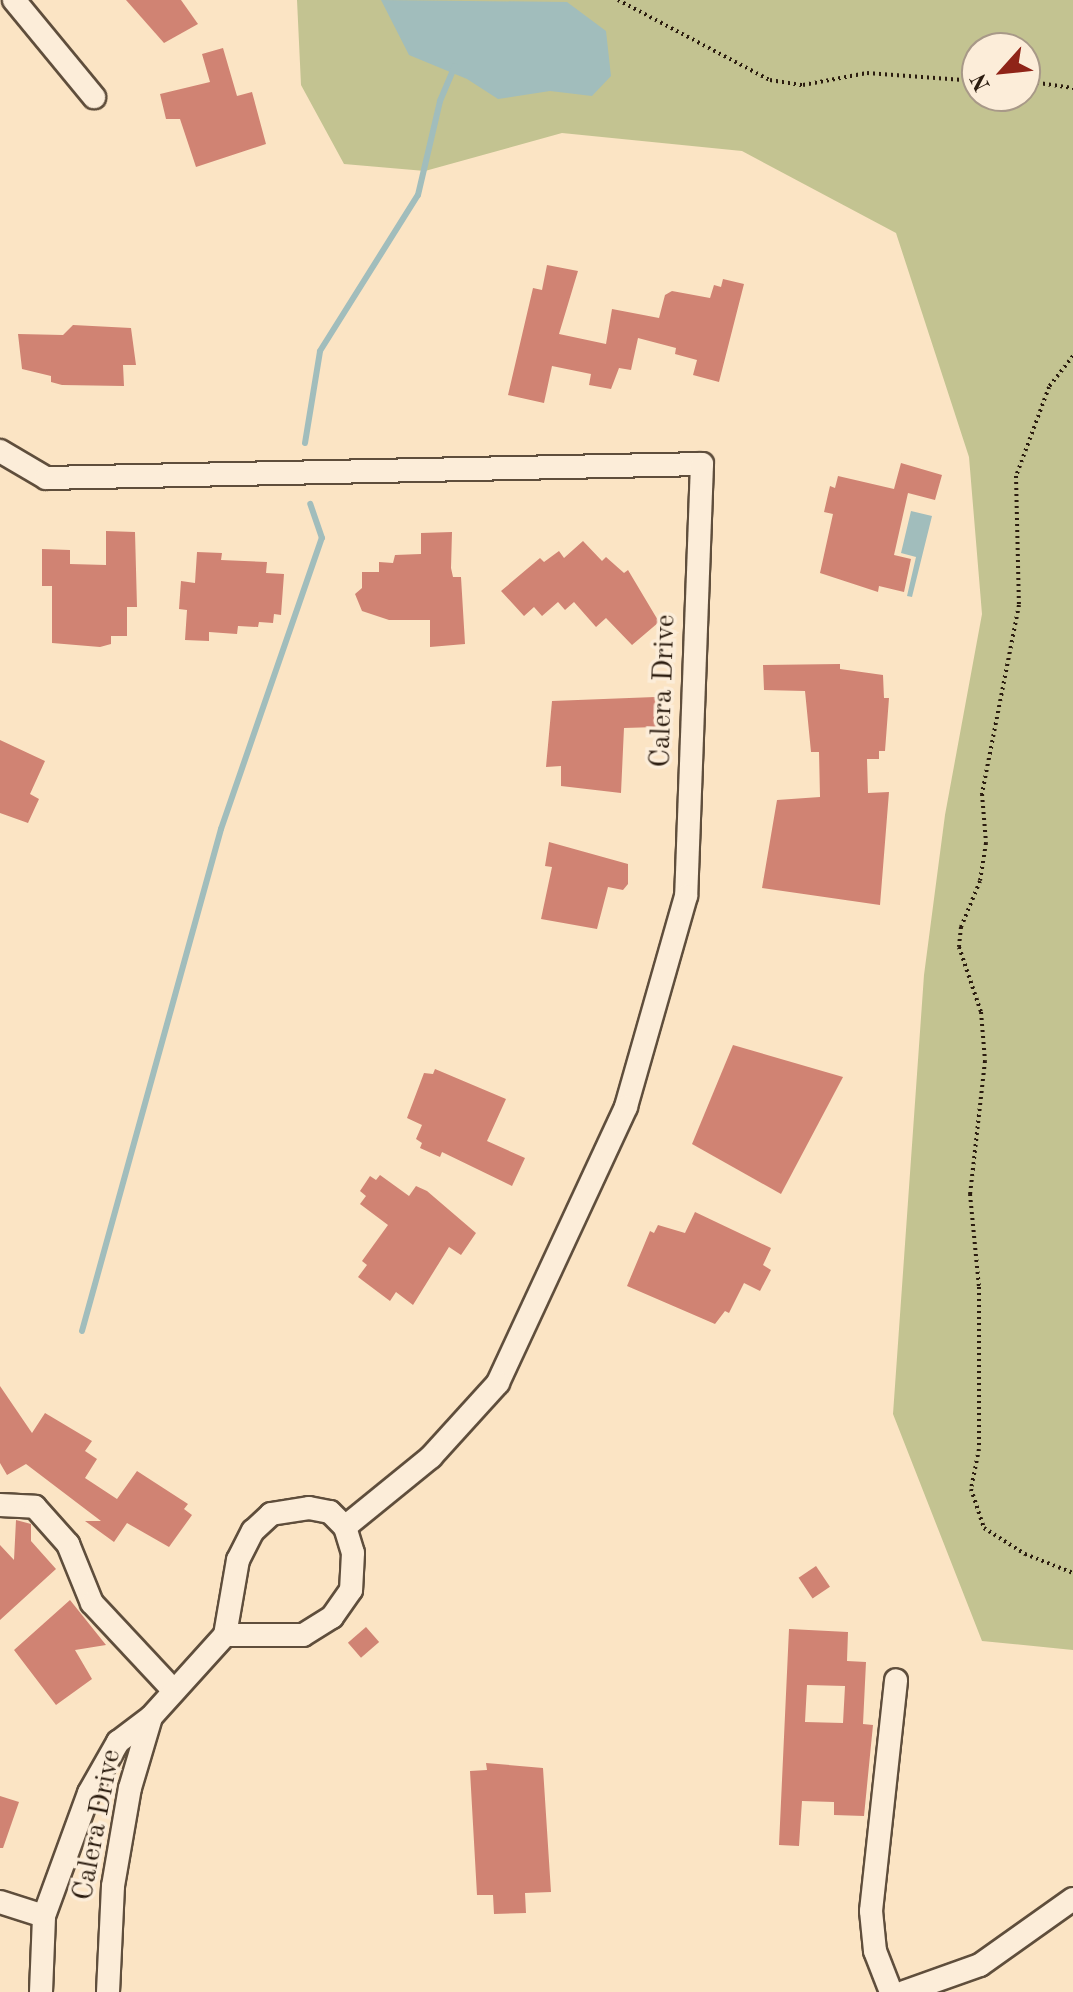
<!DOCTYPE html>
<style>
body{margin:0}
#map{position:relative;width:1073px;height:1992px;overflow:hidden;background:#fbe4c4;font-family:"Old Standard TT",serif}
div>[style]{position:absolute}
[style*='--x']{left:calc(var(--x)*1px);top:calc(var(--y)*1px);width:calc(var(--w)*1px);rotate:calc(var(--a)*1deg)}
.green>*{inset:0;background:#c3c391}
.water>*{inset:0;background:#a1bdbc}
.stream>*{height:6px;margin:-3px;padding:0 3px;transform-origin:3px;border-radius:3px;background:#a1bdbc}
.building>*{inset:0;background:#d08373;transform-origin:0 0}
.path>*{height:4px;margin-top:-2px;transform-origin:0;background:repeating-linear-gradient(90deg,#2b1c0f 0 2px,transparent 0 6px)}
.roads{filter:drop-shadow(2px 0 #5f4e3c) drop-shadow(-2px 0 #5f4e3c) drop-shadow(0 2px #5f4e3c) drop-shadow(0 -2px #5f4e3c)}
.minor>*{height:22px;margin:-11px;padding:0 11px;transform-origin:11px;border-radius:11px;background:#fcedd9}
span{translate:-50% -50%;white-space:nowrap;text-align:center;line-height:1.15;-webkit-text-stroke:7px #fcedd9;paint-order:stroke}
.street-label{font-size:28px;color:#2b1c0f}
.north{position:absolute;left:961px;top:32px;width:80px;height:80px;box-sizing:border-box;background:#fcedd9;border:2px solid #a89988;border-radius:50%;rotate:243deg;font-size:22px;font-weight:700;line-height:32px;text-align:center;color:#2b1c0f}
.north::after{content:'';display:block;margin:auto;width:28px;height:36px;background:#8f2418;clip-path:polygon(50% 0,100% 100%,50% 72%,0 100%)}
</style>
<div id="map">
<div class="green">
<div style="clip-path:polygon(evenodd,297px 0,1073px 0,1073px 1650px,982px 1641px,893px 1414px,924px 975px,945px 815px,982px 614px,969px 457px,896px 233px,742px 151px,562px 133px,425px 171px,344px 164px,301px 85px,297px 0,977px 48px,1025px 48px,1025px 96px,977px 96px,977px 48px)"></div>
</div>
<div class="water">
<div style="clip-path:polygon(381px 0,567px 2px,606px 31px,611px 76px,592px 96px,550px 91px,498px 99px,467px 79px,409px 55px)"></div>
<div style="clip-path:polygon(911px 511px,932px 516px,912px 597px,907px 596px,916px 557px,901px 553px)"></div>
</div>
<div class="stream">
<div style="--x:305;--y:443;--w:93;--a:-80.7"></div>
<div style="--x:320;--y:351;--w:184;--a:-57.9"></div>
<div style="--x:418;--y:195;--w:97;--a:-76.8"></div>
<div style="--x:440;--y:101;--w:38;--a:-67"></div>
<div style="--x:82;--y:1331;--w:521;--a:-74.52"></div>
<div style="--x:221;--y:829;--w:308;--a:-70.9"></div>
<div style="--x:322;--y:538;--w:36;--a:-109"></div>
</div>
<div class="building">
<div style="clip-path:polygon(126px 0,181px 0,198px 24px,164px 43px)"></div>
<div style="clip-path:polygon(223px 48px,237px 96px,252px 92px,266px 144px,196px 167px,180px 119px,166px 119px,160px 94px,210px 82px,202px 54px)"></div>
<div style="clip-path:polygon(547px 265px,578px 271px,559px 334px,606px 344px,612px 309px,659px 318px,665px 295px,672px 291px,710px 298px,714px 285px,721px 287px,723px 279px,744px 284px,719px 382px,693px 375px,697px 360px,675px 354px,676px 348px,638px 338px,631px 370px,619px 368px,611px 389px,589px 385px,591px 374px,552px 366px,544px 403px,508px 395px,533px 288px,542px 290px)"></div>
<div style="clip-path:polygon(73px 325px,131px 328px,136px 365px,123px 365px,124px 386px,62px 385px,51px 382px,51px 376px,22px 369px,18px 334px,63px 335px)"></div>
<div style="clip-path:polygon(901px 463px,942px 475px,935px 500px,908px 493px,894px 555px,911px 559px,904px 592px,879px 586px,878px 592px,820px 573px,833px 514px,824px 512px,830px 486px,835px 488px,838px 476px,894px 489px)"></div>
<div style="clip-path:polygon(106px 531px,135px 532px,137px 607px,127px 607px,127px 636px,111px 636px,111px 644px,100px 647px,52px 643px,52px 586px,42px 586px,42px 549px,70px 550px,70px 564px,106px 565px)"></div>
<div style="clip-path:polygon(452px 532px,451px 568px,453px 577px,461px 577px,465px 644px,430px 647px,430px 620px,389px 620px,362px 611px,355px 594px,362px 588px,362px 572px,379px 572px,379px 562px,393px 563px,395px 555px,421px 554px,421px 533px)"></div>
<div style="clip-path:polygon(583px 541px,602px 561px,606px 557px,624px 573px,628px 570px,659px 622px,632px 645px,606px 618px,596px 627px,574px 602px,565px 610px,558px 602px,542px 616px,534px 607px,524px 616px,501px 591px,540px 558px,544px 562px,559px 551px,564px 558px)"></div>
<div style="clip-path:polygon(197px 552px,222px 553px,221px 560px,267px 562px,266px 573px,284px 574px,281px 615px,274px 614px,273px 623px,259px 622px,258px 627px,238px 626px,237px 634px,209px 632px,209px 641px,185px 640px,187px 610px,179px 609px,181px 581px,195px 583px)"></div>
<div style="clip-path:polygon(840px 664px,840px 669px,883px 675px,884px 698px,889px 698px,885px 751px,879px 751px,879px 759px,867px 759px,868px 793px,889px 792px,880px 905px,762px 888px,777px 800px,820px 797px,819px 752px,811px 752px,805px 691px,764px 690px,763px 665px)"></div>
<div style="clip-path:polygon(655px 697px,657px 727px,624px 728px,621px 793px,561px 786px,561px 766px,546px 767px,552px 701px)"></div>
<div style="clip-path:polygon(0 740px,45px 761px,30px 794px,39px 799px,28px 823px,0 813px)"></div>
<div style="clip-path:polygon(549px 842px,628px 864px,628px 884px,623px 890px,608px 887px,597px 929px,541px 919px,552px 867px,545px 866px)"></div>
<div style="clip-path:polygon(733px 1045px,843px 1077px,781px 1194px,692px 1144px)"></div>
<div style="clip-path:polygon(435px 1069px,506px 1099px,487px 1141px,525px 1158px,512px 1186px,442px 1152px,440px 1157px,420px 1148px,422px 1143px,416px 1139px,422px 1125px,407px 1118px,424px 1073px,433px 1074px)"></div>
<div style="clip-path:polygon(380px 1175px,409px 1196px,416px 1186px,427px 1191px,476px 1233px,461px 1255px,449px 1247px,413px 1305px,396px 1292px,390px 1301px,358px 1277px,367px 1265px,362px 1261px,388px 1225px,360px 1204px,366px 1196px,360px 1191px,370px 1176px,376px 1180px)"></div>
<div style="clip-path:polygon(695px 1212px,771px 1248px,763px 1265px,771px 1270px,760px 1291px,744px 1283px,729px 1313px,725px 1311px,715px 1324px,627px 1286px,650px 1231px,654px 1233px,658px 1225px,685px 1233px)"></div>
<div style="clip-path:polygon(0 1386px,32px 1433px,45px 1413px,92px 1441px,85px 1451px,97px 1459px,85px 1478px,117px 1499px,137px 1471px,188px 1504px,184px 1509px,192px 1515px,169px 1547px,127px 1523px,114px 1542px,85px 1521px,101px 1521px,26px 1464px,7px 1475px,0 1463px)"></div>
<div style="clip-path:polygon(16px 1520px,31px 1524px,31px 1541px,56px 1569px,0 1620px,0 1545px,14px 1560px)"></div>
<div style="left:816px;top:1566px;width:25px;height:21px;rotate:56deg"></div>
<div style="clip-path:polygon(70px 1600px,106px 1645px,75px 1650px,92px 1679px,56px 1705px,14px 1650px)"></div>
<div style="left:366px;top:1627px;width:20px;height:24px;rotate:49deg"></div>
<div style="clip-path:polygon(evenodd,789px 1629px,848px 1632px,847px 1661px,866px 1662px,863px 1724px,873px 1725px,864px 1816px,834px 1815px,834px 1802px,802px 1801px,799px 1846px,779px 1845px,789px 1629px,807px 1685px,845px 1686px,843px 1723px,805px 1722px,807px 1685px)"></div>
<div style="clip-path:polygon(486px 1763px,543px 1768px,551px 1892px,525px 1893px,526px 1913px,494px 1914px,493px 1895px,477px 1895px,470px 1771px,487px 1770px)"></div>
<div style="clip-path:polygon(0 1796px,19px 1802px,3px 1848px,0 1848px)"></div>
</div>
<div class="path">
<div style="--x:618;--y:0;--w:172;--a:27.8"></div>
<div style="--x:770;--y:80;--w:33;--a:9"></div>
<div style="--x:803;--y:85;--w:65;--a:-10.6"></div>
<div style="--x:867;--y:73;--w:110;--a:4.2"></div>
<div style="--x:1025;--y:81;--w:49;--a:8.3"></div>
<div style="--x:1073;--y:356;--w:39;--a:128"></div>
<div style="--x:1049;--y:387;--w:95;--a:110.3"></div>
<div style="--x:1016;--y:476;--w:129;--a:88.7"></div>
<div style="--x:1019;--y:605;--w:193;--a:101.1"></div>
<div style="--x:982;--y:794;--w:49;--a:85.3"></div>
<div style="--x:986;--y:843;--w:38;--a:99"></div>
<div style="--x:980;--y:881;--w:50;--a:112.4"></div>
<div style="--x:961;--y:927;--w:20;--a:96"></div>
<div style="--x:959;--y:947;--w:69;--a:71.3"></div>
<div style="--x:981;--y:1012;--w:49;--a:85.3"></div>
<div style="--x:985;--y:1061;--w:134;--a:96.4"></div>
<div style="--x:970;--y:1194;--w:93;--a:84.5"></div>
<div style="--x:979;--y:1287;--w:162;--a:90"></div>
<div style="--x:979;--y:1449;--w:41;--a:101.3"></div>
<div style="--x:971;--y:1489;--w:41;--a:71.6"></div>
<div style="--x:984;--y:1528;--w:49;--a:32.4"></div>
<div style="--x:1025;--y:1554;--w:52;--a:21.6"></div>
</div>
<div class="roads">
<div class="minor">
<div style="--x:14;--y:0;--w:126;--a:50.5"></div>
<div style="--x:0;--y:451;--w:53;--a:30.4"></div>
<div style="--x:46;--y:478;--w:656;--a:-1.22"></div>
<div style="--x:702;--y:464;--w:432;--a:92.1"></div>
<div style="--x:686;--y:896;--w:219;--a:105.9"></div>
<div style="--x:626;--y:1107;--w:304;--a:114.9"></div>
<div style="--x:498;--y:1383;--w:100;--a:132.2"></div>
<div style="--x:431;--y:1457;--w:111;--a:140.9"></div>
<div style="--x:0;--y:1505;--w:35;--a:3"></div>
<div style="--x:35;--y:1507;--w:50;--a:48.3"></div>
<div style="--x:68;--y:1544;--w:64;--a:67.9"></div>
<div style="--x:92;--y:1603;--w:120;--a:47"></div>
<div style="--x:0;--y:1902;--w:46;--a:17.7"></div>
<div style="--x:41;--y:1992;--w:76;--a:-87.7"></div>
<div style="--x:44;--y:1916;--w:131;--a:-69.9"></div>
<div style="--x:89;--y:1793;--w:59;--a:-60.4"></div>
<div style="--x:118;--y:1742;--w:41;--a:-37.1"></div>
<div style="--x:151;--y:1717;--w:110;--a:-47.9"></div>
<div style="--x:225;--y:1635;--w:76;--a:-80.2"></div>
<div style="--x:238;--y:1560;--w:33;--a:-63"></div>
<div style="--x:253;--y:1531;--w:25;--a:-43"></div>
<div style="--x:271;--y:1514;--w:38;--a:-9"></div>
<div style="--x:309;--y:1508;--w:21;--a:11"></div>
<div style="--x:330;--y:1512;--w:21;--a:45"></div>
<div style="--x:345;--y:1527;--w:27;--a:73"></div>
<div style="--x:353;--y:1553;--w:37;--a:93"></div>
<div style="--x:351;--y:1590;--w:33;--a:125"></div>
<div style="--x:332;--y:1617;--w:34;--a:148"></div>
<div style="--x:303;--y:1635;--w:78;--a:180"></div>
<div style="--x:108;--y:1992;--w:106;--a:-87.3"></div>
<div style="--x:113;--y:1886;--w:99;--a:-80.2"></div>
<div style="--x:130;--y:1788;--w:74;--a:-73.5"></div>
<div style="--x:891;--y:1992;--w:44;--a:-111.3"></div>
<div style="--x:875;--y:1951;--w:40;--a:-95.7"></div>
<div style="--x:871;--y:1911;--w:232;--a:-83.8"></div>
<div style="--x:904;--y:1992;--w:81;--a:-19.6"></div>
<div style="--x:980;--y:1965;--w:114;--a:-35.4"></div>
</div>
</div>
<div class="street-label">
<span style="left:664px;top:691px;rotate:-88deg">Calera Drive</span>
<span style="left:98px;top:1825px;rotate:-79deg">Calera Drive</span>
</div>
<div class="north">N</div>
</div>
